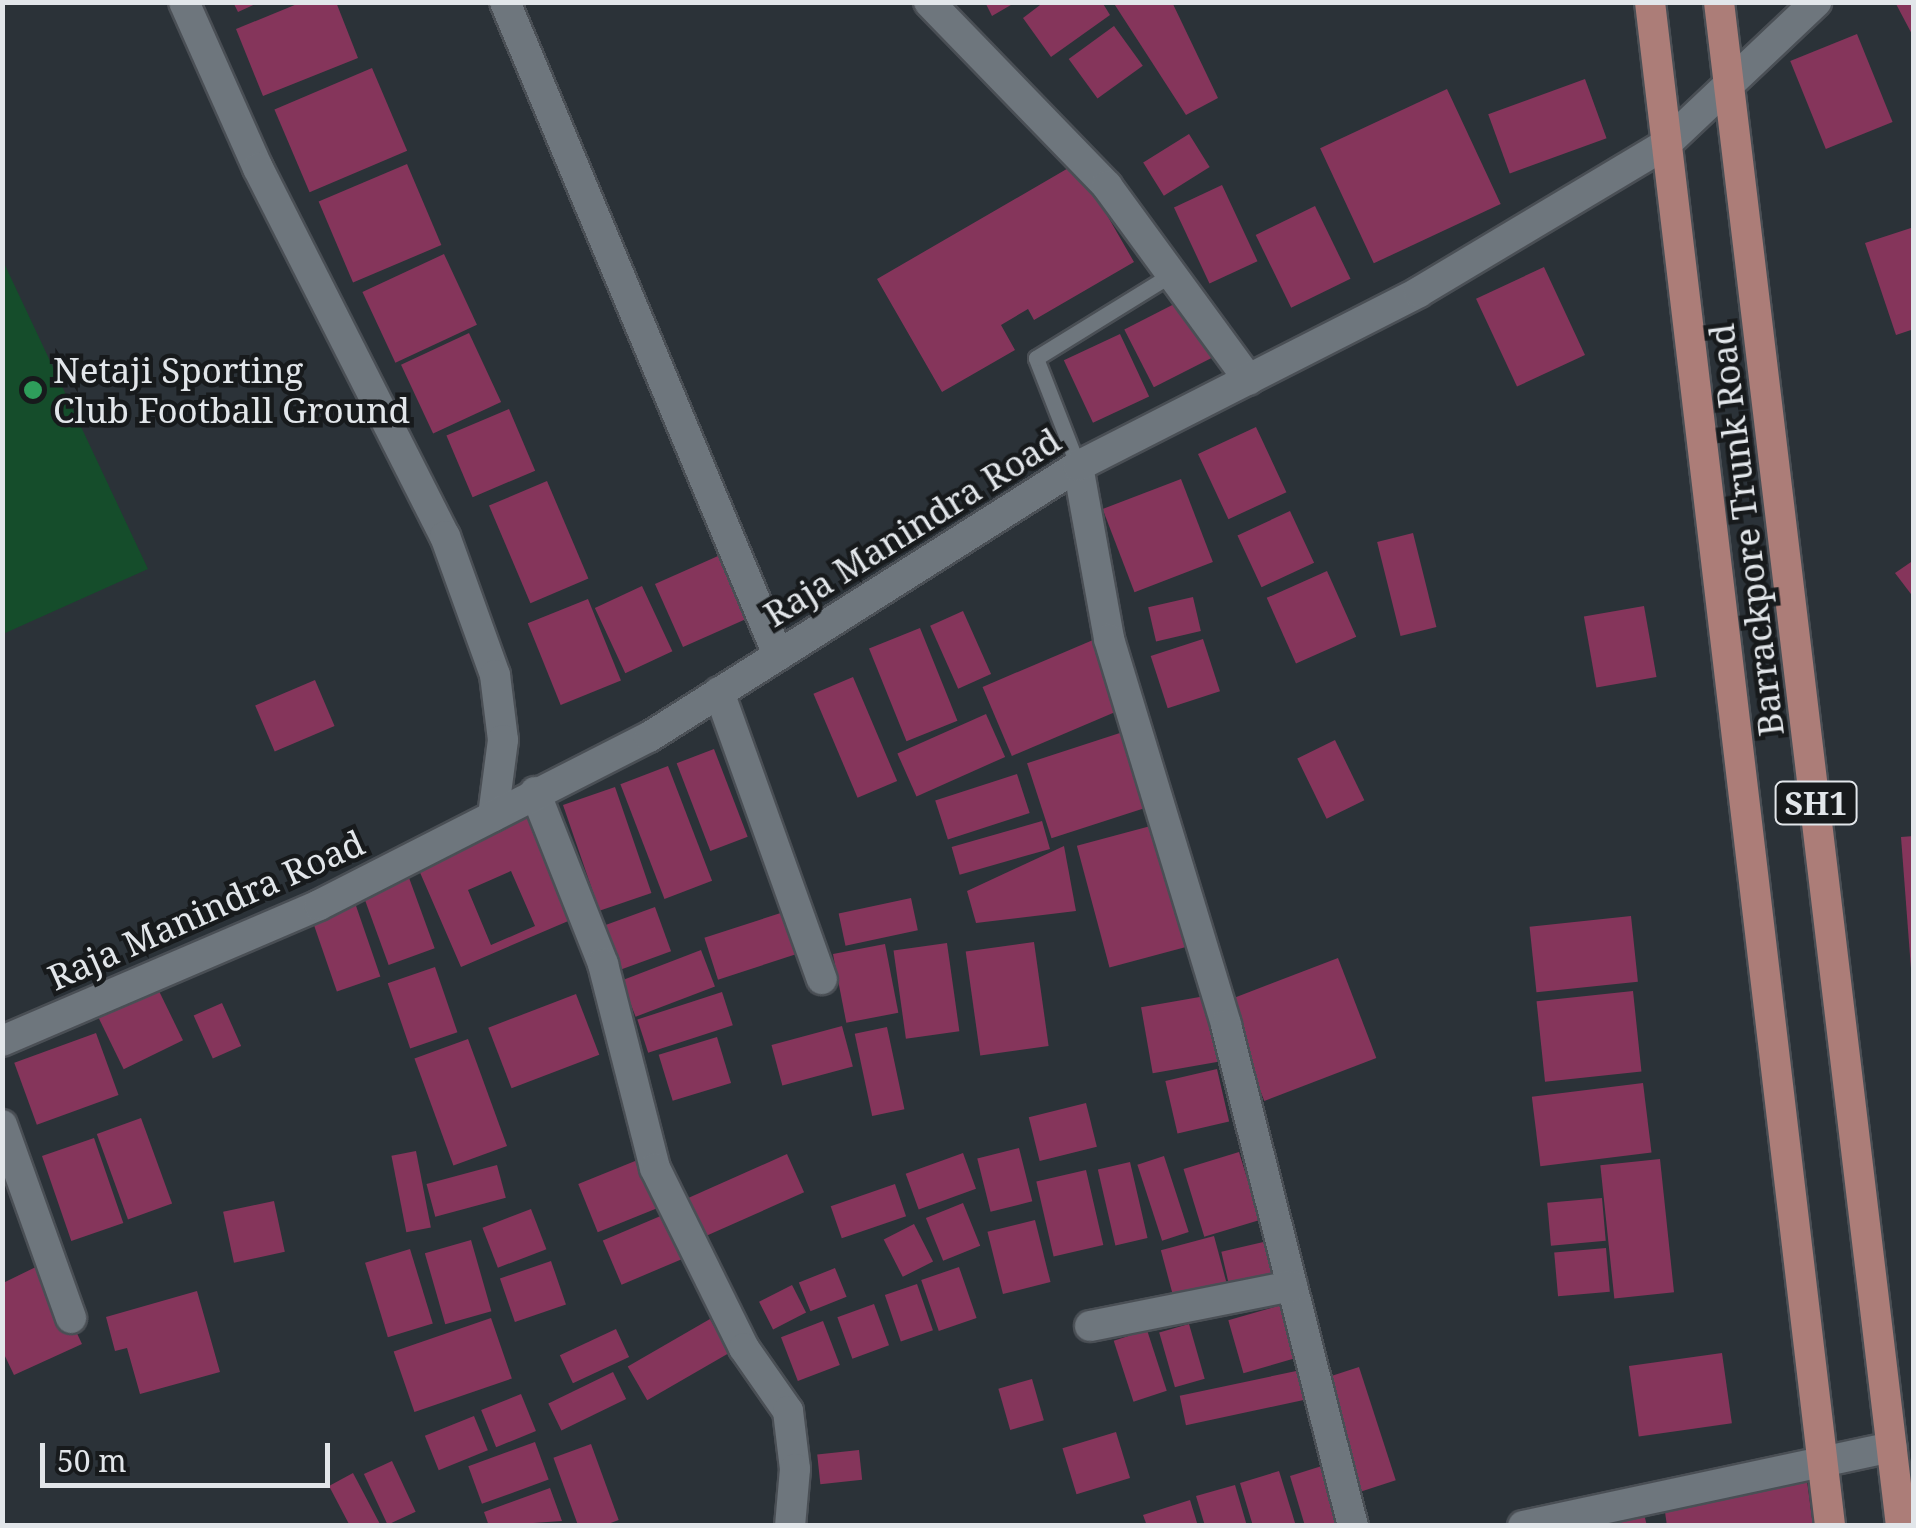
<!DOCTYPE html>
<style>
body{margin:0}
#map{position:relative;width:1916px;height:1528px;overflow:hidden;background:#2b3238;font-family:"Noto Serif",serif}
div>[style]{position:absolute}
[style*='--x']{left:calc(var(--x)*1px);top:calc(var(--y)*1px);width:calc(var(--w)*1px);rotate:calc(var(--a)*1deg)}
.green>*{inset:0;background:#154d2b}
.building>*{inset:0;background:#85355b;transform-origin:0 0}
.roads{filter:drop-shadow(2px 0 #4a4f55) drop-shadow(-2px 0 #4a4f55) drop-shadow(0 2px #4a4f55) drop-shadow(0 -2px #4a4f55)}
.service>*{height:15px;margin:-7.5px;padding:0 7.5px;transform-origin:7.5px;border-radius:7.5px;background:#6e767d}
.minor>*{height:30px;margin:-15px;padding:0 15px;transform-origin:15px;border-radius:15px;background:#6e767d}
.tertiary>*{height:30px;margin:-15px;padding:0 15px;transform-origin:15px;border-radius:15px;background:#6e767d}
.primary>*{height:30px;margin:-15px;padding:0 15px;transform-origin:15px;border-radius:15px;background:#ac7d78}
.dots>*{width:28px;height:28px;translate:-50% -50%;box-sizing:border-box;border:5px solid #171a1c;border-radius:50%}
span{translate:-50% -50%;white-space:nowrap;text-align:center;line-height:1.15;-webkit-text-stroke:9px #171a1c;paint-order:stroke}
.shield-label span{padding:2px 8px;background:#171a1c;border:2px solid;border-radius:8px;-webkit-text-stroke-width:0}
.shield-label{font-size:32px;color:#e2e6ea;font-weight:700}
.poi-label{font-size:35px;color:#e2e6ea}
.left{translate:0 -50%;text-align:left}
.street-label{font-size:35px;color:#e2e6ea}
.frame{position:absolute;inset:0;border:5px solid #e2e6ea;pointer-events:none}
.scale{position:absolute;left:40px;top:1443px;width:290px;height:45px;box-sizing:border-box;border:5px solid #e2e6ea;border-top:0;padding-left:12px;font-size:30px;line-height:35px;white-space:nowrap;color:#e2e6ea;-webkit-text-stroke:8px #171a1c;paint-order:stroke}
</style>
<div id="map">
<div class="green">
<div style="clip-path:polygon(3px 261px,148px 569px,3px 634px,2px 634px)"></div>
</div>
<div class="building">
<div style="clip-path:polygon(233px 2px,260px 2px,238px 12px)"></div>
<div style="clip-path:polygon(302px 2px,336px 2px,358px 58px,263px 96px,236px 29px)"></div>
<div style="clip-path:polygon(985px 2px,1016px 2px,992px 16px)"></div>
<div style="clip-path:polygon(1044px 2px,1102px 2px,1110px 15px,1051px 57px,1023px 18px)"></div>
<div style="clip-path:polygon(1113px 2px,1172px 2px,1218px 98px,1186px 115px)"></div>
<div style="clip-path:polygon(1895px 2px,1914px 2px,1914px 38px)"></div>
<div style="left:1114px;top:26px;width:49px;height:56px;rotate:54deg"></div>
<div style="left:1857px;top:34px;width:95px;height:72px;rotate:68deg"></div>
<div style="left:372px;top:68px;width:90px;height:106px;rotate:67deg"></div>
<div style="left:1585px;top:79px;width:63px;height:103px;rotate:70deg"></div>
<div style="left:1447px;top:89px;width:127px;height:140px;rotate:65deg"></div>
<div style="left:1189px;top:134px;width:39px;height:54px;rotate:58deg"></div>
<div style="clip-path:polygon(1077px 163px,1134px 262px,1034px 320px,1028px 309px,1001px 325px,1015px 350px,942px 392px,877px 279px)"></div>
<div style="left:407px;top:164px;width:88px;height:96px;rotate:67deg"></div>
<div style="left:1222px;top:185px;width:84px;height:53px;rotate:65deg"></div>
<div style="left:1315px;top:206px;width:81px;height:66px;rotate:64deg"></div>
<div style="clip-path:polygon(1914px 227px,1914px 329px,1896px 335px,1865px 243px)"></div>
<div style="left:444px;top:254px;width:78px;height:90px;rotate:65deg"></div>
<div style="left:1544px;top:267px;width:97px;height:75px;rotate:65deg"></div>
<div style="left:1184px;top:299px;width:65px;height:67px;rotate:63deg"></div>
<div style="left:469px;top:333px;width:76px;height:75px;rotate:65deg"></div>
<div style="left:1120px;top:334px;width:69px;height:62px;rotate:65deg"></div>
<div style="left:509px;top:409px;width:67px;height:68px;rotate:67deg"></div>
<div style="left:1256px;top:427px;width:72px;height:64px;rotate:65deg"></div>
<div style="left:1181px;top:479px;width:89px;height:84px;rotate:69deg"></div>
<div style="left:547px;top:481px;width:106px;height:63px;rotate:67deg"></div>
<div style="left:1290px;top:511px;width:57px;height:58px;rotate:65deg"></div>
<div style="left:1413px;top:533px;width:97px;height:37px;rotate:76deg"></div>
<div style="left:718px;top:556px;width:69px;height:69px;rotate:66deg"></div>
<div style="clip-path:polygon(1914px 560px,1914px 598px,1895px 573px)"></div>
<div style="left:1327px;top:571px;width:72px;height:66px;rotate:66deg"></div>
<div style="left:642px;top:586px;width:72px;height:52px;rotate:65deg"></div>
<div style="left:1193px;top:597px;width:35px;height:46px;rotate:77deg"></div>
<div style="left:588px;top:599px;width:88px;height:65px;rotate:68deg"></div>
<div style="left:1644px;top:606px;width:72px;height:61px;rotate:80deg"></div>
<div style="left:963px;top:611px;width:69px;height:36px;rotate:66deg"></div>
<div style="left:920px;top:628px;width:100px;height:55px;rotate:68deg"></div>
<div style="left:1203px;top:639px;width:55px;height:55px;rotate:72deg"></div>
<div style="left:1093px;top:640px;width:75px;height:120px;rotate:67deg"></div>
<div style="left:853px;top:677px;width:113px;height:43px;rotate:67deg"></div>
<div style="left:315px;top:680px;width:50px;height:65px;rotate:67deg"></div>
<div style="left:986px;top:714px;width:47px;height:97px;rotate:66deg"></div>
<div style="left:1126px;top:731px;width:79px;height:104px;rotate:72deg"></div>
<div style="left:1335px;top:740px;width:67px;height:42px;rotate:64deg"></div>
<div style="left:714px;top:749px;width:94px;height:40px;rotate:69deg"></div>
<div style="left:668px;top:766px;width:123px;height:51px;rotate:69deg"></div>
<div style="left:1017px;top:774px;width:41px;height:86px;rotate:72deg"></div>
<div style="left:615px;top:787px;width:112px;height:55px;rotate:71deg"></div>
<div style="clip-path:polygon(evenodd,527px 812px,573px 919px,461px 967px,415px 861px,527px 812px,511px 871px,535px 926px,491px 945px,468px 890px,511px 871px)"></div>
<div style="left:1042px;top:821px;width:29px;height:94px;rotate:74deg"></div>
<div style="left:1158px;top:824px;width:126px;height:84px;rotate:75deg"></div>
<div style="clip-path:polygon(1914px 836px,1914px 969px,1911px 969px,1901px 837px)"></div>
<div style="clip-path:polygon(1064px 846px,1076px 911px,976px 923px,967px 891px)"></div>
<div style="left:408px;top:875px;width:78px;height:49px;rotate:70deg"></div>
<div style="left:911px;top:898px;width:33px;height:74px;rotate:78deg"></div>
<div style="left:354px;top:900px;width:81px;height:46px;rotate:71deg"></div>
<div style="left:655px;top:907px;width:47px;height:54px;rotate:70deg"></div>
<div style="left:790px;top:910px;width:44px;height:90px;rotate:72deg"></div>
<div style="left:1631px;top:916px;width:66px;height:102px;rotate:84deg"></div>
<div style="left:1034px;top:942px;width:105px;height:69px;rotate:82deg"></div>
<div style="left:947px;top:943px;width:89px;height:54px;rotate:82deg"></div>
<div style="left:885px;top:944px;width:70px;height:53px;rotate:79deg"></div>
<div style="left:701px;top:950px;width:39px;height:85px;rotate:69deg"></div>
<div style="left:1338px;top:958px;width:107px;height:120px;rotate:69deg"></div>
<div style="left:435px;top:967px;width:69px;height:50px;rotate:71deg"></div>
<div style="left:158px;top:989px;width:57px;height:66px;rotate:64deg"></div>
<div style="left:1633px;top:991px;width:81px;height:97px;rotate:84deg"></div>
<div style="left:722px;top:992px;width:35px;height:89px;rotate:72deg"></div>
<div style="left:576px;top:994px;width:65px;height:94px;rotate:69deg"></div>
<div style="left:1211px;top:995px;width:67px;height:71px;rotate:80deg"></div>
<div style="left:222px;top:1003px;width:47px;height:31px;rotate:66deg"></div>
<div style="left:842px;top:1026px;width:42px;height:73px;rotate:75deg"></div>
<div style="left:887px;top:1027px;width:84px;height:33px;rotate:78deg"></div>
<div style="left:96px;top:1033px;width:66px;height:87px;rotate:70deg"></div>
<div style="left:717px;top:1037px;width:48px;height:61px;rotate:73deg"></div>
<div style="left:468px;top:1039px;width:114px;height:57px;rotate:70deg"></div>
<div style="left:1217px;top:1069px;width:54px;height:53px;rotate:77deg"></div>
<div style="left:1643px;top:1083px;width:70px;height:112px;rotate:83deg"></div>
<div style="left:1086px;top:1103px;width:45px;height:59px;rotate:76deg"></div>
<div style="left:141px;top:1118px;width:91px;height:47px;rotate:70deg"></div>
<div style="left:94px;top:1138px;width:90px;height:55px;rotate:71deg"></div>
<div style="left:1019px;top:1148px;width:55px;height:43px;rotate:76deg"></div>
<div style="left:416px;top:1151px;width:78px;height:25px;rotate:79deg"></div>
<div style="left:1239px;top:1152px;width:71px;height:58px;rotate:73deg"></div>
<div style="left:963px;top:1153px;width:38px;height:61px;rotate:70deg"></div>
<div style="left:787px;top:1154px;width:42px;height:110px;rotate:66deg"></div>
<div style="left:1164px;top:1156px;width:80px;height:28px;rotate:72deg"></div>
<div style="left:645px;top:1157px;width:52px;height:72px;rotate:68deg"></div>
<div style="left:1660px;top:1159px;width:134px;height:60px;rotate:84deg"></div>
<div style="left:1130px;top:1162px;width:78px;height:33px;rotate:77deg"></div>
<div style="left:497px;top:1165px;width:34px;height:73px;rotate:75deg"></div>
<div style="left:1086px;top:1170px;width:77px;height:51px;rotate:77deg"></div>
<div style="left:895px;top:1184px;width:34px;height:68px;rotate:71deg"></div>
<div style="left:1602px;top:1198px;width:43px;height:55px;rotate:85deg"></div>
<div style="left:274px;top:1201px;width:52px;height:52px;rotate:78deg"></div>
<div style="left:963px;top:1203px;width:46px;height:40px;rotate:68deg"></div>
<div style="left:531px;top:1209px;width:43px;height:52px;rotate:69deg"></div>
<div style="left:670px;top:1212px;width:48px;height:73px;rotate:67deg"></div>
<div style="left:1035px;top:1220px;width:64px;height:49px;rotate:76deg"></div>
<div style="left:914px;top:1224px;width:42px;height:34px;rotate:63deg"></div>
<div style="left:1214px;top:1236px;width:51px;height:55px;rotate:75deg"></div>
<div style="left:471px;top:1240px;width:74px;height:48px;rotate:74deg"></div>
<div style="left:1272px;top:1240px;width:43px;height:52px;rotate:77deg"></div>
<div style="left:1606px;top:1248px;width:44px;height:52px;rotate:85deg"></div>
<div style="left:410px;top:1249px;width:78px;height:47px;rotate:73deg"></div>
<div style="left:551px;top:1261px;width:46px;height:54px;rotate:71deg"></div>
<div style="clip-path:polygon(44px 1263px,82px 1344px,14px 1375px,3px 1352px,3px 1283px)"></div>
<div style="left:959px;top:1267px;width:54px;height:40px;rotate:71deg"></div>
<div style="left:835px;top:1268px;width:31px;height:39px;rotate:68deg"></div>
<div style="left:917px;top:1284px;width:49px;height:34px;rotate:71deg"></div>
<div style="left:792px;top:1285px;width:31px;height:37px;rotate:63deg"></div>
<div style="clip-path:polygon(197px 1291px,220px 1372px,140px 1394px,127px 1348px,115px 1351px,106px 1317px)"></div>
<div style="left:874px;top:1304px;width:44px;height:39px;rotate:70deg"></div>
<div style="left:1285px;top:1304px;width:55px;height:59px;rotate:74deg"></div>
<div style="left:491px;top:1318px;width:64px;height:103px;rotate:71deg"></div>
<div style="left:710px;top:1319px;width:39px;height:95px;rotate:60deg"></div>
<div style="left:823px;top:1321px;width:47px;height:45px;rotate:69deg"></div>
<div style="left:1189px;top:1324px;width:57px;height:31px;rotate:74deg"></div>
<div style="left:616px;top:1329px;width:31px;height:62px;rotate:65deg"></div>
<div style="left:1147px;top:1330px;width:64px;height:35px;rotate:72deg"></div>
<div style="left:1722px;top:1353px;width:71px;height:94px;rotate:82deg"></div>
<div style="left:1359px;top:1367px;width:119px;height:42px;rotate:72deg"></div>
<div style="left:1301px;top:1370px;width:30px;height:124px;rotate:78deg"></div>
<div style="left:613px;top:1372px;width:30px;height:72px;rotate:64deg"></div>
<div style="left:1032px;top:1379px;width:43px;height:35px;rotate:74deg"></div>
<div style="left:521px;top:1394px;width:40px;height:43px;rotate:68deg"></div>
<div style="left:474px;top:1416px;width:37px;height:53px;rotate:68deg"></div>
<div style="left:1116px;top:1432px;width:48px;height:56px;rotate:73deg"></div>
<div style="left:535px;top:1442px;width:40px;height:71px;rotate:70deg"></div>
<div style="left:591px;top:1444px;width:81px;height:40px;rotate:70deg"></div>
<div style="left:859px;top:1450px;width:30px;height:42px;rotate:84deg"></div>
<div style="left:392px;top:1461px;width:56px;height:31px;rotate:65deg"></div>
<div style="clip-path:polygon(1325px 1465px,1344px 1526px,1305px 1526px,1290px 1476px)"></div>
<div style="clip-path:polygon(1279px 1471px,1296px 1526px,1253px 1526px,1240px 1483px)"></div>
<div style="clip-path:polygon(353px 1473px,381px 1526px,350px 1526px,329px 1486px)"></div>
<div style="clip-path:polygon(1807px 1481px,1813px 1526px,1667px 1526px,1664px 1505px)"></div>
<div style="clip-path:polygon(1235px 1485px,1247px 1526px,1205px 1526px,1196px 1496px)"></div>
<div style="clip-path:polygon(550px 1488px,562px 1521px,489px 1526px,484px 1512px)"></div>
<div style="clip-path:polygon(1190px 1500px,1198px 1526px,1147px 1526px,1143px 1515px)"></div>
<div style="clip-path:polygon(1644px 1514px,1647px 1526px,1604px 1526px,1604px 1524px)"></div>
</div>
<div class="roads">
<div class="service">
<div style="--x:1078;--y:466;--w:116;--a:-111.3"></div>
<div style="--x:1036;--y:358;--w:160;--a:-31.7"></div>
</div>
<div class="minor">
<div style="--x:184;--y:2;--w:182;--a:66"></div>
<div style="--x:258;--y:168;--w:413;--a:63.1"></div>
<div style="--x:445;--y:536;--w:148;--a:70.2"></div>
<div style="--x:495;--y:675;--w:65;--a:83"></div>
<div style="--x:503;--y:740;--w:77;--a:97.5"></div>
<div style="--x:505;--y:2;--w:708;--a:67.31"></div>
<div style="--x:929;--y:2;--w:256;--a:45.9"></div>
<div style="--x:1107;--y:186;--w:240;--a:53.8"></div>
<div style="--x:1078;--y:466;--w:176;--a:79.8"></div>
<div style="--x:1109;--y:639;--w:403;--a:73.1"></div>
<div style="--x:1226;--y:1025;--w:517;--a:75.78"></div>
<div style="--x:719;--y:692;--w:305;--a:70.3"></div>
<div style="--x:535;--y:792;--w:185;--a:68.4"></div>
<div style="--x:603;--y:964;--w:211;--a:75.7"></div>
<div style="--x:655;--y:1168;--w:201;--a:63.7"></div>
<div style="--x:744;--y:1348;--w:77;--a:55.1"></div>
<div style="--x:788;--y:1411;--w:58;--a:83.1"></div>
<div style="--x:795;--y:1469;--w:57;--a:95"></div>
<div style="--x:2;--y:1125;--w:205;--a:70.3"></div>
<div style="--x:1090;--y:1326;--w:206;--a:-11.2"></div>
<div style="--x:1523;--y:1526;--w:377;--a:-12.1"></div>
</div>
<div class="tertiary">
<div style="--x:2;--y:1041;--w:345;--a:-23.2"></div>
<div style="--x:319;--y:905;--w:370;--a:-27"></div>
<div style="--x:649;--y:737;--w:507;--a:-32.28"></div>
<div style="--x:1078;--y:466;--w:383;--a:-27"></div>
<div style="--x:1419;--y:292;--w:288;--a:-30.9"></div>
<div style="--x:1666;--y:144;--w:207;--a:-43.4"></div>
</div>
<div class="primary">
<div style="--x:1650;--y:2;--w:1535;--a:83.26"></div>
<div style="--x:1719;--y:2;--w:1535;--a:83.19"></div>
</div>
</div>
<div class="dots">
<div style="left:33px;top:390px;background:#2e9e5b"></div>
</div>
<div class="shield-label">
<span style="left:1816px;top:803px">SH1</span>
</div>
<div class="poi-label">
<span class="left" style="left:53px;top:390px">Netaji Sporting<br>Club Football Ground</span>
</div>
<div class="street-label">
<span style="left:912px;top:527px;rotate:-32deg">Raja Manindra Road</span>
<span style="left:1746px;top:530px;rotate:-97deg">Barrackpore Trunk Road</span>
<span style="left:206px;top:910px;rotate:-24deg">Raja Manindra Road</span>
</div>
<div class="frame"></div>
<div class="scale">50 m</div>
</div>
